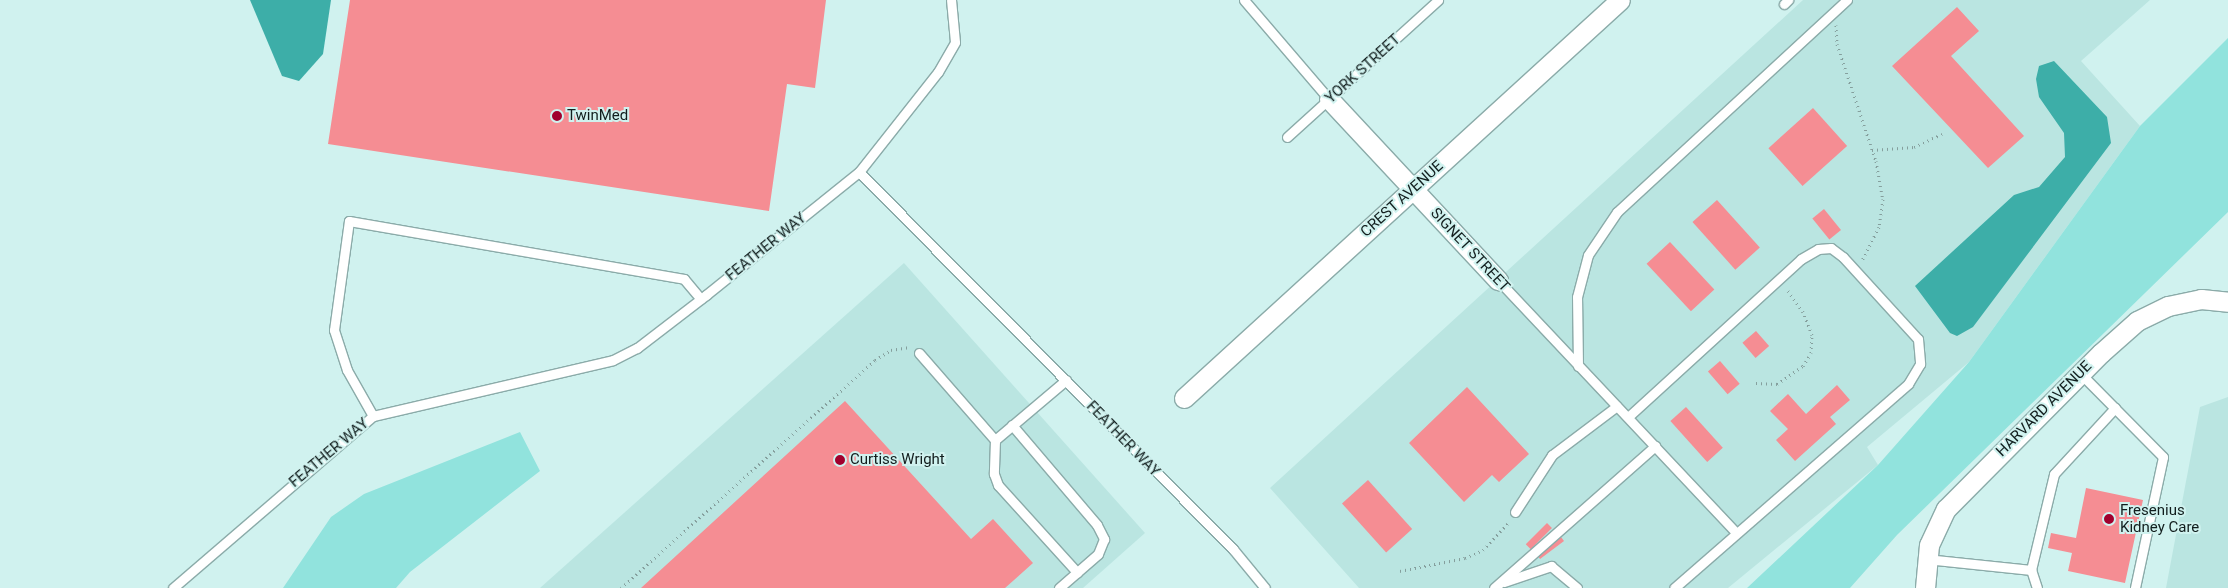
<!DOCTYPE html>
<style>
body{margin:0}
#map{position:relative;width:2228px;height:588px;overflow:hidden;background:#d0f2ef;font-family:Roboto,sans-serif}
div>[style]{position:absolute}
[style*='--x']{left:calc(var(--x)*1px);top:calc(var(--y)*1px);width:calc(var(--w)*1px);rotate:calc(var(--a)*1deg)}
.built>*{inset:0;background:#bae5e1}
.green>*{inset:0;background:#91e3dd}
.water>*{inset:0;background:#3daea8}
.building>*{inset:0;background:#f58d93;transform-origin:0 0}
.path>*{height:3px;margin-top:-1.5px;transform-origin:0;background:repeating-linear-gradient(90deg,#859f9d 0 1px,transparent 0 5px)}
.roads{filter:drop-shadow(1px 0 #8baba9) drop-shadow(-1px 0 #8baba9) drop-shadow(0 1px #8baba9) drop-shadow(0 -1px #8baba9)}
.lane>*{height:9px;margin:-4.5px;padding:0 4.5px;transform-origin:4.5px;border-radius:4.5px;background:#fff}
.street>*{height:19px;margin:-9.5px;padding:0 9.5px;transform-origin:9.5px;border-radius:9.5px;background:#fff}
.dots>*{width:14px;height:14px;translate:-50% -50%;box-sizing:border-box;border:2px solid #d0f2ef;border-radius:50%}
span{translate:-50% -50%;white-space:nowrap;text-align:center;line-height:1.15;-webkit-text-stroke:4px #d0f2ef;paint-order:stroke}
.street-label{font-size:15px;color:#121e1e}
.poi-label{font-size:15px;color:#121e1e}
.left{translate:0 -50%;text-align:left}
</style>
<div id="map">
<div class="built">
<div style="clip-path:polygon(1803px 0,2150px 0,2081px 61px,2140px 126px,1969px 362px,1867px 447px,1878px 465px,1728px 588px,1359px 588px,1270px 488px)"></div>
<div style="clip-path:polygon(904px 263px,1145px 533px,1083px 588px,540px 588px)"></div>
<div style="clip-path:polygon(2228px 397px,2228px 588px,2166px 588px,2200px 407px)"></div>
</div>
<div class="green">
<div style="clip-path:polygon(2228px 38px,2228px 212px,1897px 535px,1850px 588px,1747px 588px,1878px 465px,1969px 362px,2140px 126px)"></div>
<div style="clip-path:polygon(520px 432px,540px 471px,410px 572px,396px 588px,283px 588px,331px 517px,364px 494px)"></div>
</div>
<div class="water">
<div style="clip-path:polygon(250px 0,331px 0,323px 54px,299px 81px,282px 76px)"></div>
<div style="clip-path:polygon(2054px 61px,2107px 117px,2111px 143px,1973px 327px,1957px 336px,1950px 333px,1915px 286px,2014px 195px,2039px 187px,2065px 157px,2064px 133px,2039px 97px,2036px 79px,2039px 66px)"></div>
</div>
<div class="building">
<div style="clip-path:polygon(350px 0,826px 0,815px 88px,787px 84px,769px 211px,328px 144px)"></div>
<div style="clip-path:polygon(1957px 7px,1979px 31px,1951px 56px,2024px 136px,1988px 168px,1892px 66px)"></div>
<div style="left:1813px;top:108px;width:51px;height:60px;rotate:48deg"></div>
<div style="left:1717px;top:200px;width:64px;height:33px;rotate:48deg"></div>
<div style="left:1824px;top:209px;width:27px;height:15px;rotate:51deg"></div>
<div style="left:1670px;top:242px;width:65px;height:32px;rotate:47deg"></div>
<div style="left:1756px;top:331px;width:20px;height:18px;rotate:49deg"></div>
<div style="left:1720px;top:361px;width:30px;height:16px;rotate:49deg"></div>
<div style="clip-path:polygon(1837px 385px,1850px 400px,1830px 417px,1836px 424px,1795px 461px,1776px 440px,1788px 429px,1770px 411px,1788px 394px,1806px 414px)"></div>
<div style="clip-path:polygon(1467px 387px,1529px 454px,1499px 482px,1492px 475px,1464px 502px,1409px 443px)"></div>
<div style="clip-path:polygon(845px 401px,971px 539px,993px 519px,1033px 563px,1005px 588px,641px 588px)"></div>
<div style="left:1686px;top:407px;width:55px;height:21px;rotate:48deg"></div>
<div style="left:1368px;top:480px;width:66px;height:35px;rotate:48deg"></div>
<div style="clip-path:polygon(2086px 488px,2143px 500px,2125px 583px,2068px 571px,2072px 553px,2048px 548px,2051px 533px,2076px 538px)"></div>
<div style="left:1547px;top:523px;width:7px;height:30px;rotate:45deg"></div>
<div style="left:1561px;top:537px;width:5px;height:30px;rotate:53deg"></div>
</div>
<div class="path">
<div style="--x:1836;--y:25;--w:19;--a:87"></div>
<div style="--x:1837;--y:44;--w:123;--a:71.6"></div>
<div style="--x:1876;--y:161;--w:39;--a:80"></div>
<div style="--x:1883;--y:199;--w:28;--a:98"></div>
<div style="--x:1879;--y:227;--w:37;--a:117"></div>
<div style="--x:1872;--y:150;--w:42;--a:-4.1"></div>
<div style="--x:1914;--y:147;--w:31;--a:-25"></div>
<div style="--x:1756;--y:383;--w:21;--a:3"></div>
<div style="--x:1777;--y:384;--w:32;--a:-35"></div>
<div style="--x:1803;--y:366;--w:15;--a:-58"></div>
<div style="--x:1811;--y:353;--w:18;--a:-87"></div>
<div style="--x:1812;--y:335;--w:25;--a:-111"></div>
<div style="--x:1803;--y:312;--w:28;--a:-125"></div>
<div style="--x:1400;--y:571;--w:66;--a:-11.3"></div>
<div style="--x:1465;--y:558;--w:20;--a:-24"></div>
<div style="--x:1483;--y:550;--w:38;--a:-47"></div>
<div style="--x:621;--y:588;--w:341;--a:-41.9"></div>
<div style="--x:875;--y:360;--w:19;--a:-32"></div>
<div style="--x:891;--y:350;--w:19;--a:-9"></div>
</div>
<div class="roads">
<div class="lane">
<div style="--x:1244;--y:0;--w:130;--a:49.4"></div>
<div style="--x:1784;--y:4;--w:6;--a:-45"></div>
<div style="--x:1287;--y:137;--w:204;--a:-42.2"></div>
<div style="--x:859;--y:172;--w:127;--a:-51.7"></div>
<div style="--x:938;--y:72;--w:34;--a:-60"></div>
<div style="--x:955;--y:42;--w:42;--a:-95.4"></div>
<div style="--x:1498;--y:280;--w:347;--a:46.7"></div>
<div style="--x:919;--y:353;--w:116;--a:48.9"></div>
<div style="--x:995;--y:440;--w:93;--a:-40.2"></div>
<div style="--x:1578;--y:366;--w:69;--a:-90.8"></div>
<div style="--x:1577;--y:297;--w:43;--a:-75.3"></div>
<div style="--x:1588;--y:255;--w:52;--a:-56"></div>
<div style="--x:1617;--y:212;--w:313;--a:-42.7"></div>
<div style="--x:2080;--y:373;--w:118;--a:45.3"></div>
<div style="--x:2163;--y:457;--w:134;--a:102.1"></div>
<div style="--x:373;--y:416;--w:53;--a:-119.5"></div>
<div style="--x:347;--y:370;--w:42;--a:-108"></div>
<div style="--x:334;--y:330;--w:110;--a:-82.2"></div>
<div style="--x:349;--y:221;--w:340;--a:9.8"></div>
<div style="--x:684;--y:279;--w:26;--a:50"></div>
<div style="--x:1628;--y:417;--w:234;--a:-42.4"></div>
<div style="--x:1801;--y:259;--w:20;--a:-30"></div>
<div style="--x:1818;--y:249;--w:13;--a:-4"></div>
<div style="--x:1831;--y:248;--w:15;--a:37"></div>
<div style="--x:1843;--y:257;--w:111;--a:47.6"></div>
<div style="--x:1918;--y:339;--w:25;--a:85"></div>
<div style="--x:1920;--y:364;--w:23;--a:121"></div>
<div style="--x:1908;--y:384;--w:310;--a:138.9"></div>
<div style="--x:1012;--y:425;--w:131;--a:49.6"></div>
<div style="--x:1097;--y:525;--w:16;--a:63"></div>
<div style="--x:1104;--y:539;--w:16;--a:112"></div>
<div style="--x:1098;--y:554;--w:52;--a:138.9"></div>
<div style="--x:995;--y:440;--w:34;--a:92"></div>
<div style="--x:994;--y:474;--w:12;--a:70"></div>
<div style="--x:998;--y:485;--w:118;--a:47.8"></div>
<div style="--x:1515;--y:512;--w:68;--a:-57"></div>
<div style="--x:1552;--y:455;--w:81;--a:-37"></div>
<div style="--x:1926;--y:559;--w:106;--a:6"></div>
<div style="--x:1504;--y:582;--w:50;--a:-18.8"></div>
<div style="--x:1551;--y:566;--w:34;--a:40"></div>
<div style="--x:173;--y:588;--w:264;--a:-40.7"></div>
<div style="--x:373;--y:416;--w:246;--a:-13.1"></div>
<div style="--x:613;--y:360;--w:27;--a:-27"></div>
<div style="--x:637;--y:348;--w:87;--a:-37.5"></div>
<div style="--x:706;--y:295;--w:196;--a:-38.8"></div>
<div style="--x:859;--y:172;--w:531;--a:45.23"></div>
<div style="--x:1233;--y:549;--w:50;--a:50.6"></div>
<div style="--x:1494;--y:588;--w:215;--a:-41.4"></div>
<div style="--x:2037;--y:588;--w:19;--a:-108"></div>
<div style="--x:2031;--y:570;--w:99;--a:-76.5"></div>
<div style="--x:2054;--y:474;--w:90;--a:-47.3"></div>
</div>
<div class="street">
<div style="--x:1329;--y:99;--w:248;--a:47"></div>
<div style="--x:1184;--y:398;--w:590;--a:-42.39"></div>
<div style="--x:1925;--y:588;--w:43;--a:-84.7"></div>
<div style="--x:1929;--y:545;--w:40;--a:-65"></div>
<div style="--x:1946;--y:509;--w:220;--a:-45.2"></div>
<div style="--x:2101;--y:353;--w:48;--a:-41.6"></div>
<div style="--x:2137;--y:321;--w:34;--a:-26"></div>
<div style="--x:2168;--y:306;--w:34;--a:-12"></div>
<div style="--x:2201;--y:299;--w:27;--a:6"></div>
</div>
</div>
<div class="dots">
<div style="left:557px;top:116px;background:#a1012e"></div>
<div style="left:840px;top:460px;background:#a1012e"></div>
<div style="left:2109px;top:519px;background:#a1012e"></div>
</div>
<div class="street-label">
<span style="left:1363px;top:69px;rotate:-42deg">YORK STREET</span>
<span style="left:1402px;top:199px;rotate:-42deg">CREST AVENUE</span>
<span style="left:766px;top:247px;rotate:-39deg">FEATHER WAY</span>
<span style="left:1470px;top:250px;rotate:47deg">SIGNET STREET</span>
<span style="left:2044px;top:409px;rotate:-45deg">HARVARD AVENUE</span>
<span style="left:1123px;top:439px;rotate:46deg">FEATHER WAY</span>
<span style="left:329px;top:453px;rotate:-40deg">FEATHER WAY</span>
</div>
<div class="poi-label">
<span class="left" style="left:567px;top:116px">TwinMed</span>
<span class="left" style="left:850px;top:460px">Curtiss Wright</span>
<span class="left" style="left:2120px;top:519px">Fresenius<br>Kidney Care</span>
</div>
</div>
